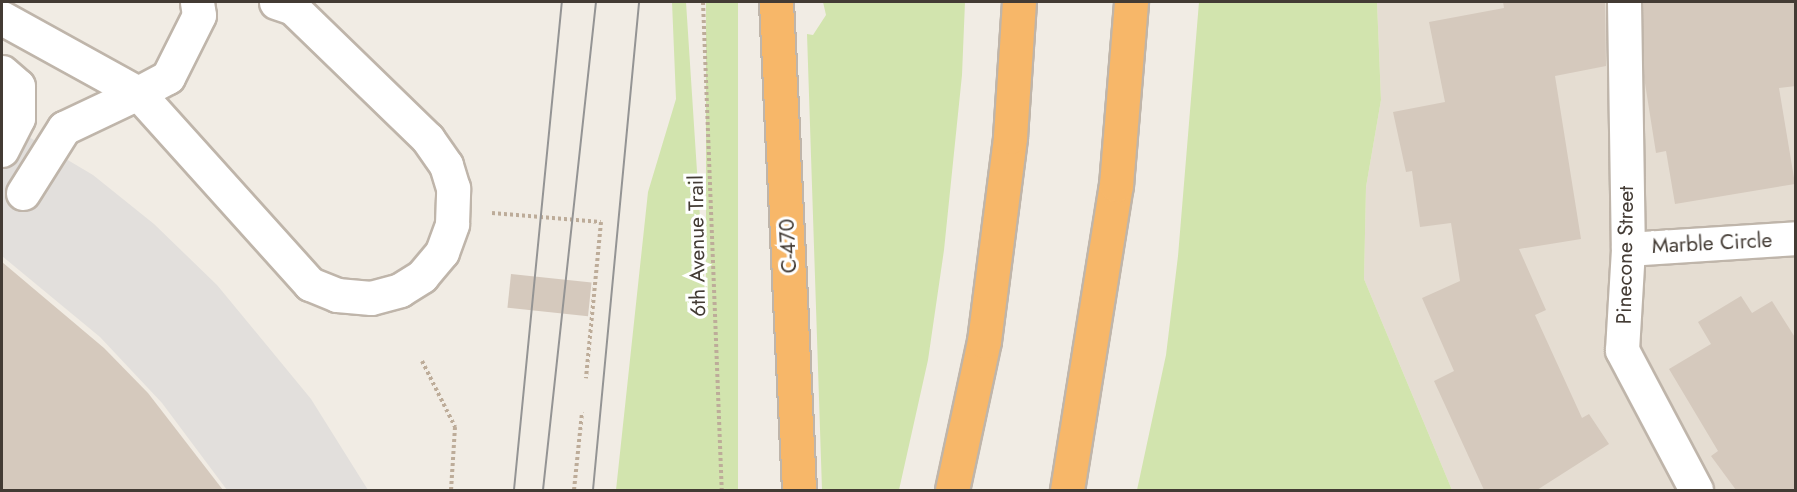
<!DOCTYPE html>
<style>
body{margin:0}
#map{position:relative;width:1797px;height:492px;overflow:hidden;background:#f1ece4;font-family:Jost,sans-serif}
div>[style]{position:absolute}
[style*='--x']{left:calc(var(--x)*1px);top:calc(var(--y)*1px);width:calc(var(--w)*1px);rotate:calc(var(--a)*1deg)}
.residential>*{inset:0;background:#e5ddd2}
.green>*{inset:0;background:#d2e4ae;transform-origin:0 0}
.parking>*{inset:0;background:#e2dfdc}
.building>*{inset:0;background:#d5c9bd;transform-origin:0 0}
.path>*{height:4px;margin-top:-2px;transform-origin:0;background:repeating-linear-gradient(90deg,#bdac99 0 3px,transparent 0 6px)}
.roads{filter:drop-shadow(2px 0 #bfb5aa) drop-shadow(-2px 0 #bfb5aa) drop-shadow(0 2px #bfb5aa) drop-shadow(0 -2px #bfb5aa)}
.minor>*{height:33px;margin:-16.5px;padding:0 16.5px;transform-origin:16.5px;border-radius:16.5px;background:#fff}
.highway>*{height:33px;margin:-16.5px;padding:0 16.5px;transform-origin:16.5px;border-radius:16.5px;background:#f7b769}
.tram>*{height:1.5px;margin:-0.75px;padding:0 0.75px;transform-origin:0.75px;border-radius:0.75px;background:#949494}
span{translate:-50% -50%;white-space:nowrap;text-align:center;line-height:1.15;-webkit-text-stroke:6px #fff;paint-order:stroke}
.street-label{font-size:21px;color:#433b34}
.frame{position:absolute;inset:0;border:3px solid #433b34;pointer-events:none}
</style>
<div id="map">
<div class="residential">
<div style="clip-path:polygon(1377px 2px,1795px 2px,1795px 490px,1452px 490px,1364px 279px,1366px 187px,1381px 100px)"></div>
</div>
<div class="green">
<div style="clip-path:polygon(672px 2px,686px 2px,709px 356px,712px 490px,616px 490px,648px 192px,676px 99px)"></div>
<div style="left:706px;top:2px;width:32px;height:489px"></div>
<div style="clip-path:polygon(823px 2px,965px 2px,962px 75px,944px 250px,928px 360px,899px 490px,822px 490px,807px 34px,813px 35px,826px 15px)"></div>
<div style="clip-path:polygon(1199px 2px,1377px 2px,1381px 100px,1366px 187px,1364px 279px,1452px 490px,1137px 490px,1166px 355px,1178px 256px)"></div>
</div>
<div class="parking">
<div style="clip-path:polygon(2px 121px,93px 175px,154px 224px,217px 285px,311px 399px,368px 490px,227px 490px,162px 403px,100px 337px,2px 256px)"></div>
</div>
<div class="building">
<div style="clip-path:polygon(1503px 2px,1605px 2px,1606px 66px,1555px 76px,1581px 239px,1519px 249px,1546px 310px,1535px 315px,1582px 418px,1589px 414px,1609px 444px,1537px 490px,1484px 490px,1434px 381px,1454px 371px,1422px 298px,1460px 281px,1451px 223px,1420px 227px,1412px 171px,1406px 172px,1393px 112px,1445px 102px,1429px 22px,1504px 8px)"></div>
<div style="clip-path:polygon(1643px 2px,1796px 2px,1796px 86px,1779px 88px,1795px 184px,1675px 204px,1666px 151px,1656px 153px,1644px 77px)"></div>
<div style="clip-path:polygon(2px 262px,104px 348px,148px 393px,223px 490px,2px 490px)"></div>
<div style="left:511px;top:274px;width:81px;height:34px;rotate:6deg"></div>
<div style="clip-path:polygon(1741px 296px,1752px 313px,1772px 301px,1796px 339px,1796px 490px,1736px 490px,1711px 456px,1718px 451px,1669px 369px,1711px 344px,1698px 322px)"></div>
</div>
<div class="path">
<div style="--x:703;--y:2;--w:488;--a:87.8"></div>
<div style="--x:492;--y:213;--w:109;--a:4.7"></div>
<div style="--x:601;--y:222;--w:157;--a:95.5"></div>
<div style="--x:422;--y:361;--w:74;--a:63.4"></div>
<div style="--x:455;--y:427;--w:63;--a:93.6"></div>
<div style="--x:574;--y:490;--w:78;--a:-84.1"></div>
</div>
<div class="roads">
<div class="minor">
<div style="--x:1624;--y:2;--w:247;--a:89.1"></div>
<div style="--x:1628;--y:249;--w:101;--a:93.4"></div>
<div style="--x:1622;--y:350;--w:158;--a:62.1"></div>
<div style="--x:2;--y:18;--w:155;--a:28.9"></div>
<div style="--x:138;--y:93;--w:34;--a:-28"></div>
<div style="--x:168;--y:77;--w:69;--a:-63.4"></div>
<div style="--x:199;--y:15;--w:13;--a:-99"></div>
<div style="--x:2;--y:72;--w:21;--a:41"></div>
<div style="--x:18;--y:86;--w:32;--a:90"></div>
<div style="--x:18;--y:118;--w:36;--a:117"></div>
<div style="--x:23;--y:193;--w:77;--a:-57.8"></div>
<div style="--x:64;--y:128;--w:82;--a:-25.3"></div>
<div style="--x:138;--y:93;--w:257;--a:48"></div>
<div style="--x:310;--y:284;--w:29;--a:22"></div>
<div style="--x:337;--y:295;--w:34;--a:5"></div>
<div style="--x:371;--y:298;--w:30;--a:-15"></div>
<div style="--x:400;--y:290;--w:26;--a:-32"></div>
<div style="--x:422;--y:276;--w:31;--a:-50"></div>
<div style="--x:442;--y:252;--w:30;--a:-70"></div>
<div style="--x:452;--y:224;--w:36;--a:-88"></div>
<div style="--x:453;--y:188;--w:24;--a:-107"></div>
<div style="--x:446;--y:165;--w:32;--a:-125"></div>
<div style="--x:428;--y:139;--w:188;--a:-135.9"></div>
<div style="--x:293;--y:8;--w:18;--a:-161"></div>
<div style="--x:1628;--y:249;--w:168;--a:-3.7"></div>
</div>
<div class="highway">
<div style="--x:776;--y:2;--w:489;--a:87.3"></div>
<div style="--x:952;--y:490;--w:152;--a:-77.9"></div>
<div style="--x:984;--y:341;--w:206;--a:-82.7"></div>
<div style="--x:1010;--y:137;--w:135;--a:-86.2"></div>
<div style="--x:1067;--y:490;--w:309;--a:-80.9"></div>
<div style="--x:1116;--y:185;--w:184;--a:-85.3"></div>
</div>
</div>
<div class="tram">
<div style="--x:514;--y:490;--w:490;--a:-84.4"></div>
<div style="--x:543;--y:490;--w:491;--a:-83.8"></div>
<div style="--x:593;--y:490;--w:490;--a:-84.6"></div>
</div>
<div class="street-label">
<span style="left:1712px;top:243px;rotate:-3deg">Marble Circle</span>
<span style="left:697px;top:246px;rotate:-91deg">6th Avenue Trail</span>
<span style="left:788px;top:246px;rotate:-93deg">C-470</span>
<span style="left:1625px;top:255px;rotate:-89deg">Pinecone Street</span>
</div>
<div class="frame"></div>
</div>
